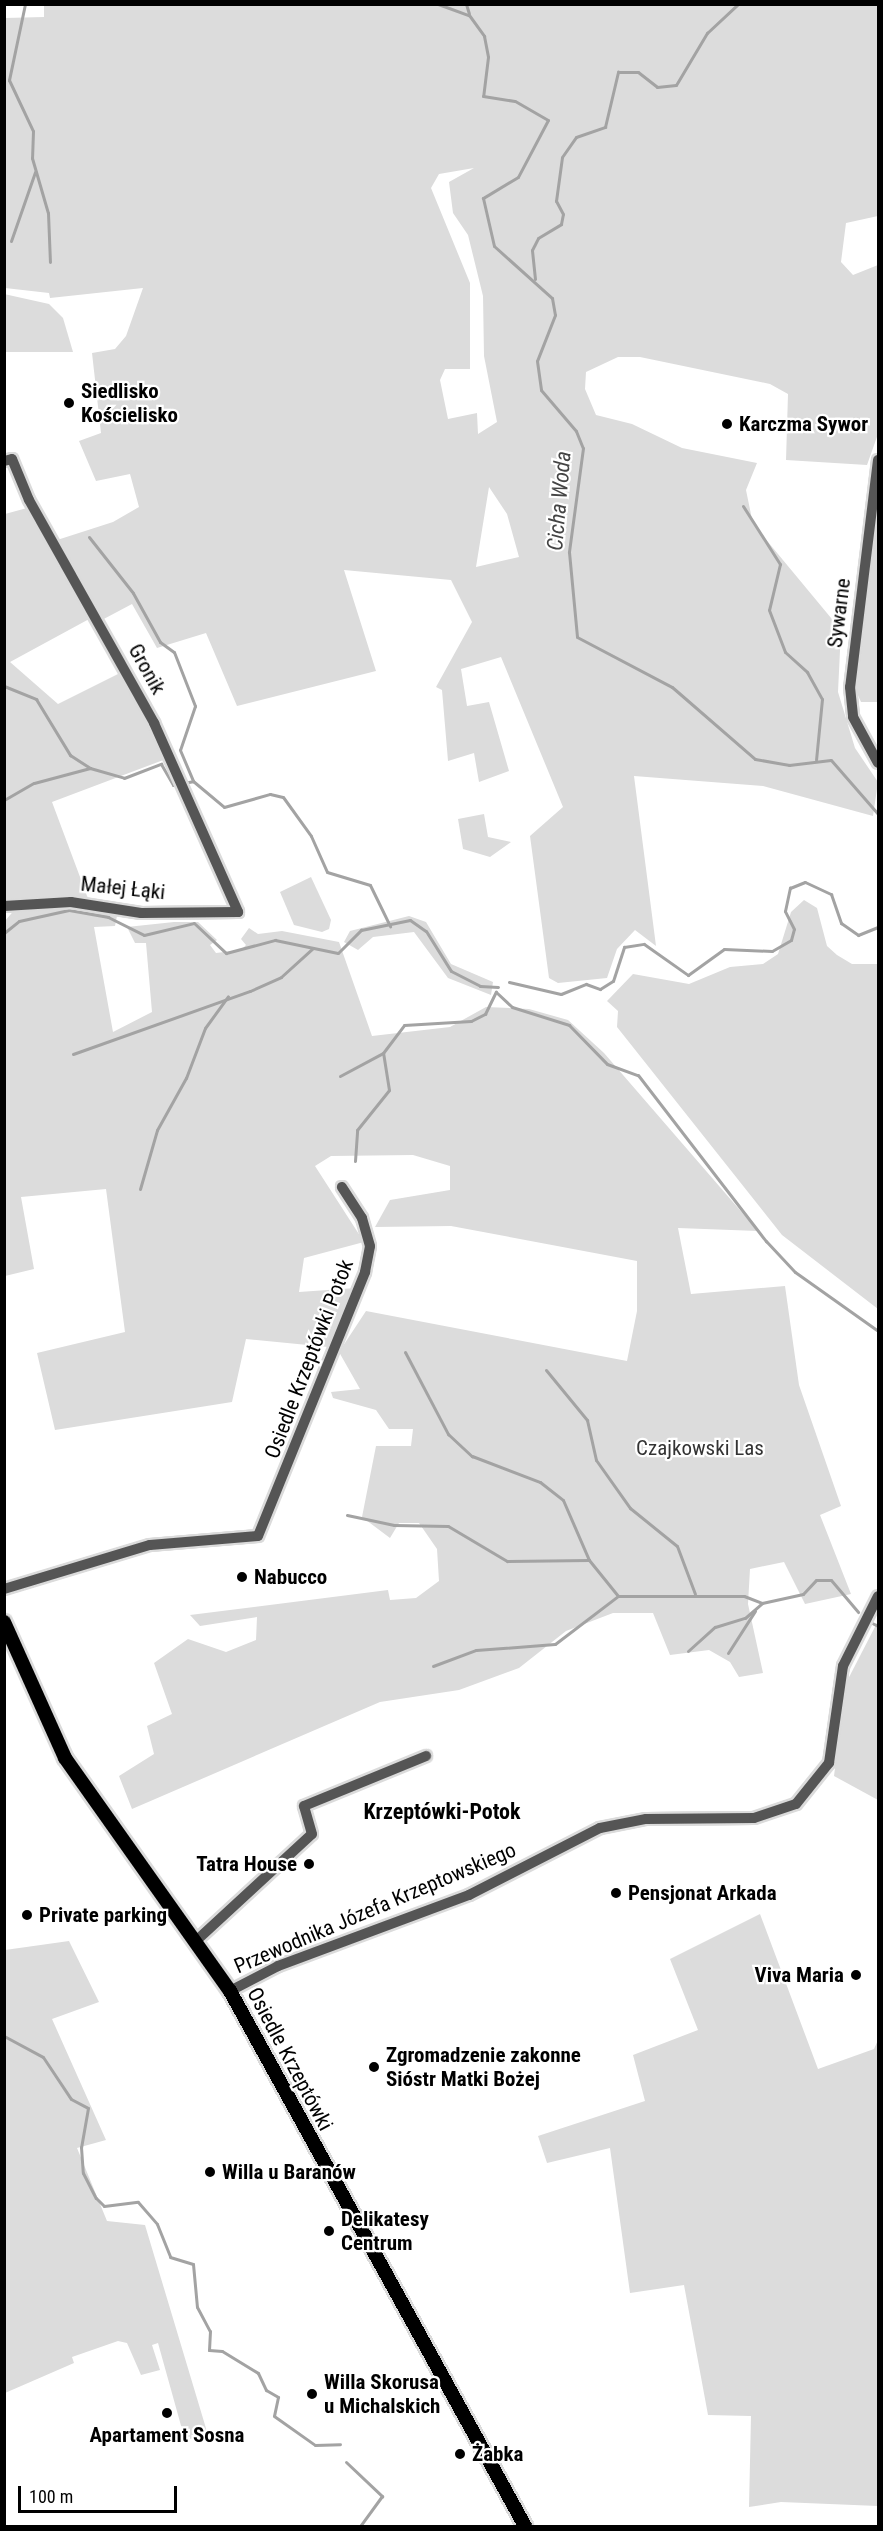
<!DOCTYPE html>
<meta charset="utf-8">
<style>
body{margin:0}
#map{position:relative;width:883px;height:2531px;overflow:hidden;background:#fff;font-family:"Roboto Condensed",sans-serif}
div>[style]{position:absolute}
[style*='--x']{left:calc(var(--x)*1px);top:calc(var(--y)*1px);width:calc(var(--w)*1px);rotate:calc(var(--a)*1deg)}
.green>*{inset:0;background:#dcdcdc}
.stream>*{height:3px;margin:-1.5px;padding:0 1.5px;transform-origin:1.5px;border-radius:1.5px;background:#a3a3a3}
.roads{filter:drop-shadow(2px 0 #dbdbdb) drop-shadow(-2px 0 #dbdbdb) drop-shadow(0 2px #dbdbdb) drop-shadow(0 -2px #dbdbdb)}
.minor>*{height:10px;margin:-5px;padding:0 5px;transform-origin:5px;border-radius:5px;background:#555}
.major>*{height:14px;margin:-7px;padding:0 7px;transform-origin:7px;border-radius:7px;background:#000}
.dots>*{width:16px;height:16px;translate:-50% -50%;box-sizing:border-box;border:3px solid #fff;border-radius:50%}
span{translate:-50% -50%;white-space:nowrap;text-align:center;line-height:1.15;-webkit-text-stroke:4.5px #fff;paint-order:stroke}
.poi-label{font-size:21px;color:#000;font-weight:700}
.left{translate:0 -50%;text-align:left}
.right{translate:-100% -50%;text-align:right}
.street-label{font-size:21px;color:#000}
.park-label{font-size:21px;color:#333}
.water-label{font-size:22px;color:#444;font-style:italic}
.neighbourhood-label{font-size:22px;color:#000;font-weight:700}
.frame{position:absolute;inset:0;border:6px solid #000;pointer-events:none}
.scale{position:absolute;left:18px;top:2486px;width:159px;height:27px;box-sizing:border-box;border:3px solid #000;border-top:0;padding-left:8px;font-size:18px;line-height:21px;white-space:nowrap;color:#000;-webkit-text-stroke:4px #fff;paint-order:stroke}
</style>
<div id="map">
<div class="green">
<div style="clip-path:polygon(evenodd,44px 5px,878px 5px,878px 216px,846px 223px,841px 262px,853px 275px,878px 265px,878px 434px,867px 465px,786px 460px,788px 394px,770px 384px,640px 357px,618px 357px,586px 372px,585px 389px,596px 415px,632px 424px,682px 448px,757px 463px,746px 490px,753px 524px,841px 630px,838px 692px,855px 748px,878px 782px,873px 816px,763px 786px,634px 776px,656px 946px,635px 930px,617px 949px,607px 978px,558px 983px,549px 978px,530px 836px,563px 807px,501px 657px,461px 669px,467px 706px,489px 702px,509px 771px,479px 782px,474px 753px,448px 761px,442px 690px,436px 687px,472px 622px,451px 580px,344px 570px,376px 671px,237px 706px,206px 633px,157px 648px,132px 604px,100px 621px,54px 541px,113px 522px,139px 507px,130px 474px,96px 481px,79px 441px,101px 433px,92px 353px,115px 349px,126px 336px,143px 288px,50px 298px,49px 293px,5px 288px,5px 18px,44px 17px,44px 5px,474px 168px,449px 182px,453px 213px,468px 235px,483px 296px,484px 356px,497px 422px,478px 434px,477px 413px,448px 419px,440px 380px,445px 369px,470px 369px,470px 283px,431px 188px,439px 174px,474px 168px,44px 5px,489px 487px,507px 514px,519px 557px,476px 567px,489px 487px)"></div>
<div style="clip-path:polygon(4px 294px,49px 304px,63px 318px,73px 352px,5px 352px)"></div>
<div style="clip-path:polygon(878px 493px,878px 702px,861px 702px,856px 691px,859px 647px)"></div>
<div style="clip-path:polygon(27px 508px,91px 618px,10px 662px,58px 704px,122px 672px,166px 759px,52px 802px,89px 901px,5px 902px,5px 514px)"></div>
<div style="clip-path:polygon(484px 814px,488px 837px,511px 842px,490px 857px,463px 849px,458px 819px)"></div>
<div style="clip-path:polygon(311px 877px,331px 920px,329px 929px,322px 932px,294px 925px,280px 892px)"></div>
<div style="clip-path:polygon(804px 900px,817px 908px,827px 946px,837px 955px,852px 964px,878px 964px,878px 1309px,782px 1235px,617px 1027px,618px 1011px,607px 1001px,633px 974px,689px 984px,730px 967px,763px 964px,778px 954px,791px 912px)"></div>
<div style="clip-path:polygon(17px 907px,89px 909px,117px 916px,115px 926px,94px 927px,113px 1032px,152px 1012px,146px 943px,135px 943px,127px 927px,174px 922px,198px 922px,217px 940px,210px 945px,216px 953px,241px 950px,246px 945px,241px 939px,249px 928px,258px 934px,282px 931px,339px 942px,372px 1036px,450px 1027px,486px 1007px,529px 1009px,568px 1020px,604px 1053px,758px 1231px,678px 1228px,691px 1294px,785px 1286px,799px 1385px,841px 1506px,820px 1515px,851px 1594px,805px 1604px,784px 1562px,750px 1569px,748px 1604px,763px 1673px,739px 1677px,730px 1662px,709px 1650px,670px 1655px,653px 1613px,613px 1613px,566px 1631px,519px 1668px,459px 1690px,380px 1702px,132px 1809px,119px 1776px,154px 1754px,147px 1726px,172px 1714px,154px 1663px,188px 1639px,226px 1652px,256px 1640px,257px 1617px,200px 1626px,190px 1615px,388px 1590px,390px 1600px,416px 1598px,439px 1581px,437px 1549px,419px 1523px,399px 1523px,390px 1538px,362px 1517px,376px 1446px,411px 1446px,413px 1429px,389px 1429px,376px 1410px,333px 1398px,331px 1392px,360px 1389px,339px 1352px,366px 1311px,627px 1361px,637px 1311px,637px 1261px,451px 1226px,375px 1227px,390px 1200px,450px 1190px,450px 1166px,413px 1155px,331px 1156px,315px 1166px,364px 1242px,304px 1258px,299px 1292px,356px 1288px,328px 1347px,246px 1339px,232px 1402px,55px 1430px,37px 1353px,125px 1332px,106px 1189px,21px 1197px,34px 1269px,5px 1276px,4px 922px)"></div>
<div style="clip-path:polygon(409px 916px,426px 922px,451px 964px,493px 982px,491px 995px,448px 978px,414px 932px,373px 937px,358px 950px,344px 942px,350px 931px)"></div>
<div style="clip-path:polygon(878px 1621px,878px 1800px,834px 1776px,845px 1685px)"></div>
<div style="clip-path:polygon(760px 1914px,818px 2069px,874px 2049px,878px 2040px,878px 2506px,781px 2502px,749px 2507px,751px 2416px,708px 2415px,684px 2285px,630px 2293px,610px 2148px,547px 2163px,538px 2136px,645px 2101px,633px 2055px,698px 2030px,670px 1959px)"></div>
<div style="clip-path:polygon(69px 1941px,99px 2002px,52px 2019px,106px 2140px,77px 2148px,107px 2221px,145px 2225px,208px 2435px,185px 2440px,158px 2343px,152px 2345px,160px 2370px,141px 2375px,127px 2343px,118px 2341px,72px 2357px,74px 2363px,5px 2393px,5px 1950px)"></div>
</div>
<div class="stream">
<div style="--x:25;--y:4;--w:78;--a:101.9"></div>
<div style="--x:9;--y:80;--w:56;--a:64.8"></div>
<div style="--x:33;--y:131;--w:27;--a:92"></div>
<div style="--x:32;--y:158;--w:57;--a:73.8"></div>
<div style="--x:48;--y:213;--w:49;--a:87.7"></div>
<div style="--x:438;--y:4;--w:33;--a:20"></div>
<div style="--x:469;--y:15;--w:26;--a:54"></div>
<div style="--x:484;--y:36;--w:21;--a:79"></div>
<div style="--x:488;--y:57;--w:39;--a:97"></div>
<div style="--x:483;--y:96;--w:32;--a:9"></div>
<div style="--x:515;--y:101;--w:38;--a:30"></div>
<div style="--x:548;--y:120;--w:64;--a:117.8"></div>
<div style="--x:518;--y:177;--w:41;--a:149"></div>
<div style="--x:483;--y:198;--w:49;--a:77.1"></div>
<div style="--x:494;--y:246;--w:78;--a:41.9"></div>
<div style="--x:552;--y:298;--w:17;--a:80"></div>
<div style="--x:555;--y:315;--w:49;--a:111.4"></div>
<div style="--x:537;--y:361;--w:29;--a:82"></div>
<div style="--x:541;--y:390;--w:54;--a:49.5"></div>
<div style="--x:576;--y:431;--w:18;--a:68"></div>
<div style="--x:583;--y:448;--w:105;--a:97.7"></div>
<div style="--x:569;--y:552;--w:85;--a:84.6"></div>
<div style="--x:577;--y:637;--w:107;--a:27.8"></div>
<div style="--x:672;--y:687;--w:110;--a:40.9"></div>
<div style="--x:755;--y:759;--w:35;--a:10"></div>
<div style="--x:789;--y:765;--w:42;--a:-6.8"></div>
<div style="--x:831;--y:760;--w:72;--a:49"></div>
<div style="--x:466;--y:4;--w:10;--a:73"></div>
<div style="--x:11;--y:241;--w:73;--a:-70.8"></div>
<div style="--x:535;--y:279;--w:29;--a:-96"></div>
<div style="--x:532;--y:250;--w:13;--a:-63"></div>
<div style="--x:538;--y:238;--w:27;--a:-31"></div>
<div style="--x:561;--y:224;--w:10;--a:-79"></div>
<div style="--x:563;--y:214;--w:15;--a:-118"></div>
<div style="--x:556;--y:201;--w:44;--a:-82.2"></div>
<div style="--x:562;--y:157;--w:24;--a:-55"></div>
<div style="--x:576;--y:137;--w:31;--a:-19"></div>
<div style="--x:605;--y:127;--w:57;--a:-76.7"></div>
<div style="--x:618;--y:72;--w:20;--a:0"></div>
<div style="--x:638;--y:72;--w:24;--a:38"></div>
<div style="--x:657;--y:87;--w:19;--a:-6"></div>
<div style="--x:676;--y:85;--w:61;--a:-59.2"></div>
<div style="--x:707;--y:33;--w:42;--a:-43.1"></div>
<div style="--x:743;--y:506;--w:69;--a:57.5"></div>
<div style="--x:780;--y:564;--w:47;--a:103.4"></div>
<div style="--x:769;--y:610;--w:45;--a:69.1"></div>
<div style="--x:785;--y:652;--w:30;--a:42"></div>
<div style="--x:807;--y:672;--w:31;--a:61"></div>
<div style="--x:822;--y:699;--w:61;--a:95.6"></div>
<div style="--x:89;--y:537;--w:71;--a:51.8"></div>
<div style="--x:133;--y:593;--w:56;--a:61.1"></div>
<div style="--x:160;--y:642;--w:17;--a:36"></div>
<div style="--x:174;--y:652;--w:58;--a:68.7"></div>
<div style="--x:195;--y:706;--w:46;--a:108.8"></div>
<div style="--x:180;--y:750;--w:34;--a:67"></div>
<div style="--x:193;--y:781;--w:40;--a:40"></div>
<div style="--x:224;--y:807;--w:48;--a:-15.8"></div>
<div style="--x:270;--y:794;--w:13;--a:13"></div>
<div style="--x:283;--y:797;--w:48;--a:54.3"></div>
<div style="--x:311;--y:836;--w:39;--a:66"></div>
<div style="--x:327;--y:872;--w:45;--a:16.8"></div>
<div style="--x:370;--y:885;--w:46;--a:64"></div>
<div style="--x:4;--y:686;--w:35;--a:22"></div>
<div style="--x:36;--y:699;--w:66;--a:58.7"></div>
<div style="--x:70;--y:755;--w:24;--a:33"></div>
<div style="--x:4;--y:800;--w:34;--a:-30"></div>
<div style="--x:34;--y:783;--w:58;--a:-15"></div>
<div style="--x:90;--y:768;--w:35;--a:16"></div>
<div style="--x:124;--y:778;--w:40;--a:-21"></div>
<div style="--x:161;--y:764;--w:24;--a:60"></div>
<div style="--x:173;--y:785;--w:20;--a:-11"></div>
<div style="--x:4;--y:933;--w:19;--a:-39"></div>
<div style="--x:19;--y:921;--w:51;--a:-12.4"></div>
<div style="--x:69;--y:910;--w:40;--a:10"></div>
<div style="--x:108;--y:917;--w:40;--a:26.6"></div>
<div style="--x:144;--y:935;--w:51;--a:-13.5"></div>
<div style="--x:194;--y:923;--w:44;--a:43.2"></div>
<div style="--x:226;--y:953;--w:51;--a:-14.9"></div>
<div style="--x:275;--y:940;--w:64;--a:11.7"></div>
<div style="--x:338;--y:953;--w:33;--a:-45"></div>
<div style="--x:361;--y:930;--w:50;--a:-11.5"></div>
<div style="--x:410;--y:920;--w:19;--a:35"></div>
<div style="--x:426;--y:931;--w:47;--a:58"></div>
<div style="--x:451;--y:971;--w:33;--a:27"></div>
<div style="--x:480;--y:986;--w:18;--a:3"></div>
<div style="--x:509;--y:982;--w:53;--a:13"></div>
<div style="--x:561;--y:994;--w:27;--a:-22"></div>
<div style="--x:586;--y:984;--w:15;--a:20"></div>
<div style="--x:600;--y:989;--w:15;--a:-32"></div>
<div style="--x:613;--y:981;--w:36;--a:-72"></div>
<div style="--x:624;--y:947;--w:20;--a:-9"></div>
<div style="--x:644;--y:944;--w:54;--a:35.2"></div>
<div style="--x:688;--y:975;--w:44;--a:-35.8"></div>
<div style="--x:724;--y:949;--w:48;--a:2.4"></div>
<div style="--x:772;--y:951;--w:22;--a:-30"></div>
<div style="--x:791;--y:940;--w:11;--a:-75"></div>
<div style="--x:794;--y:929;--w:20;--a:-117"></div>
<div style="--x:785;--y:911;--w:24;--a:-78"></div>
<div style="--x:790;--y:888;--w:16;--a:-22"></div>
<div style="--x:805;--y:882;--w:29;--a:25"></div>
<div style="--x:831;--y:894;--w:31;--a:71"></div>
<div style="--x:841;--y:923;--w:21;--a:35"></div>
<div style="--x:858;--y:935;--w:22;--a:-22"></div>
<div style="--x:496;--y:992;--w:22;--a:43"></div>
<div style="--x:512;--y:1007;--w:60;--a:17.5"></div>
<div style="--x:569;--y:1025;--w:54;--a:45.7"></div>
<div style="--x:607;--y:1064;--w:33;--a:20"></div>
<div style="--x:638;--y:1075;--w:210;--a:52.4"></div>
<div style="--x:766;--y:1241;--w:42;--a:46.9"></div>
<div style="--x:795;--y:1272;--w:102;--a:35.4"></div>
<div style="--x:73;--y:1054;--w:188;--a:-19.6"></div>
<div style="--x:250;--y:991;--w:34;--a:-24"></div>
<div style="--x:281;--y:977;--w:43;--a:-42.2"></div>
<div style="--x:340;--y:1076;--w:49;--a:-28.1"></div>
<div style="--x:383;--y:1053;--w:35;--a:-53"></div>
<div style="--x:404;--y:1025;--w:67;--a:-3.4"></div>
<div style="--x:471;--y:1021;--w:16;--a:-27"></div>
<div style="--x:485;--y:1014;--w:25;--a:-64"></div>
<div style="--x:355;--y:1161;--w:31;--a:-86"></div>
<div style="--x:357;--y:1130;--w:51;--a:-51.3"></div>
<div style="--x:389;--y:1090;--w:37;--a:-99"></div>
<div style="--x:140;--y:1189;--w:61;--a:-73.9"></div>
<div style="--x:157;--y:1130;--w:60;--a:-60.9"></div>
<div style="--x:186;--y:1078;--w:53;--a:-69.2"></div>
<div style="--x:205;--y:1028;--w:39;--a:-54"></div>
<div style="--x:405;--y:1352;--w:93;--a:62.3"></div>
<div style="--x:448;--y:1434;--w:33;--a:43"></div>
<div style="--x:472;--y:1456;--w:73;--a:20.9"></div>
<div style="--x:540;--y:1482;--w:29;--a:38"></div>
<div style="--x:563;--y:1500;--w:65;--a:66.6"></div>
<div style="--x:546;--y:1370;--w:65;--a:50.6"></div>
<div style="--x:587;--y:1420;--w:41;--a:77.3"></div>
<div style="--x:596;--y:1460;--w:59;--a:54.7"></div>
<div style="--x:630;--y:1508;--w:60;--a:39"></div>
<div style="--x:677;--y:1546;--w:51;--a:69.4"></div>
<div style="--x:347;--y:1515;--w:48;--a:12"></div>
<div style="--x:394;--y:1525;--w:54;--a:1.1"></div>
<div style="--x:448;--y:1526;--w:69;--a:30.7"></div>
<div style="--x:507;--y:1561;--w:82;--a:-0.7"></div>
<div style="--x:589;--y:1560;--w:46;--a:51.1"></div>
<div style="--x:618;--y:1596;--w:126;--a:0"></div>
<div style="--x:744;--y:1596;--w:19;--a:21"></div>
<div style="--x:762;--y:1603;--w:42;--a:-12.4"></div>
<div style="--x:803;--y:1594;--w:19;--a:-47"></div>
<div style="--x:816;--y:1580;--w:15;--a:0"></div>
<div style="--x:831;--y:1580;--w:42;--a:49.8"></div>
<div style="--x:872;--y:1623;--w:7;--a:27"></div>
<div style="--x:688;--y:1651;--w:36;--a:-42"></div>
<div style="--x:715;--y:1627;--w:31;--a:-17"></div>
<div style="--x:745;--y:1618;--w:23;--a:-41"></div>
<div style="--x:728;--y:1653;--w:50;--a:-57.3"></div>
<div style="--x:433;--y:1666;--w:46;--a:-20.4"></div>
<div style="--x:476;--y:1650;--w:79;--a:-4.3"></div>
<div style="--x:555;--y:1644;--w:79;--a:-37.3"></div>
<div style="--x:4;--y:2036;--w:44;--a:28.3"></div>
<div style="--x:43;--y:2057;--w:50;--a:56.3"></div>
<div style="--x:71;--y:2099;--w:19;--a:28"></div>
<div style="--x:88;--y:2108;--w:40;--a:100"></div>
<div style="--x:81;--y:2147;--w:26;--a:86"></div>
<div style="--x:83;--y:2173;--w:28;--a:63"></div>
<div style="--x:96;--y:2198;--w:11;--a:45"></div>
<div style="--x:104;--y:2206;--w:34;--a:-7"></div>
<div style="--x:138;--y:2202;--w:29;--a:49"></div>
<div style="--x:157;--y:2224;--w:35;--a:68"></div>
<div style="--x:170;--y:2257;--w:24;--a:17"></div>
<div style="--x:193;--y:2264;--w:43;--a:84.7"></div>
<div style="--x:197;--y:2307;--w:27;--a:62"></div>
<div style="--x:210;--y:2331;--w:19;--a:93"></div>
<div style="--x:209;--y:2350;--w:13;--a:4"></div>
<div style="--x:222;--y:2351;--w:42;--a:31.4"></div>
<div style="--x:258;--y:2373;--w:19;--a:65"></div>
<div style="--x:266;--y:2390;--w:14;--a:30"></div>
<div style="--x:278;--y:2397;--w:19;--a:102"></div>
<div style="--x:274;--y:2416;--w:50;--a:35.3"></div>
<div style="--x:315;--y:2445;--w:25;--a:-2"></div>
<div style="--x:346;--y:2462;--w:50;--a:43.4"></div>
<div style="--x:382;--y:2496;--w:37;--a:126"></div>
</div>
<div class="roads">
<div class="minor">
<div style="--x:878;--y:460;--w:229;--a:97"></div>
<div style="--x:850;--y:687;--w:30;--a:84"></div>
<div style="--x:853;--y:717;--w:52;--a:61.5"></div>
<div style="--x:4;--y:461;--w:8;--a:-14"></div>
<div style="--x:12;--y:459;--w:44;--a:67.5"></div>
<div style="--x:29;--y:500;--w:256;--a:60.7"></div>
<div style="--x:154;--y:723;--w:207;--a:66"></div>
<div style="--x:238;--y:912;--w:97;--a:179.4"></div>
<div style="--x:141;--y:913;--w:71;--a:-171.1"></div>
<div style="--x:71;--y:902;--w:67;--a:176.6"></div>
<div style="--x:4;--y:1589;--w:152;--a:-16.8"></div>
<div style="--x:150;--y:1545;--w:108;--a:-4.8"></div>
<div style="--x:258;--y:1536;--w:285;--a:-67.9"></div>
<div style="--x:365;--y:1272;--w:26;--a:-79"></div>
<div style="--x:370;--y:1246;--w:29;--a:-106"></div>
<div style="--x:362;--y:1218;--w:37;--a:-123"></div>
<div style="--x:197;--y:1940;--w:156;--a:-42.7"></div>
<div style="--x:312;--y:1834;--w:29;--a:-106"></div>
<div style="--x:304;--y:1806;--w:132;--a:-22.3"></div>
<div style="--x:230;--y:1991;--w:54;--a:-27.5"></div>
<div style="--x:278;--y:1966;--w:204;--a:-20.4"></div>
<div style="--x:469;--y:1895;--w:147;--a:-27.1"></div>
<div style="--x:600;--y:1828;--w:47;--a:-11.1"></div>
<div style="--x:646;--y:1819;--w:108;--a:-0.5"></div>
<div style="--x:754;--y:1818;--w:44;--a:-18.4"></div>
<div style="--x:796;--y:1804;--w:53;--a:-51.2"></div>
<div style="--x:829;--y:1763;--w:98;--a:-81.8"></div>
<div style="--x:843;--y:1666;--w:78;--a:-63.4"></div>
</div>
<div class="major">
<div style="--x:4;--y:1622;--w:149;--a:65.8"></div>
<div style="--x:65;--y:1758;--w:286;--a:54.7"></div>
<div style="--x:230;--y:1991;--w:611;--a:61.13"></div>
</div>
</div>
<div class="dots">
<div style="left:69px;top:403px;background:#000"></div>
<div style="left:727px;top:424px;background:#000"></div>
<div style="left:242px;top:1577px;background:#000"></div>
<div style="left:309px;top:1864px;background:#000"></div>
<div style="left:616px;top:1893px;background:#000"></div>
<div style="left:27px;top:1915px;background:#000"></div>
<div style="left:856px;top:1975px;background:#000"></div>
<div style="left:374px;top:2067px;background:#000"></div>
<div style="left:210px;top:2172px;background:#000"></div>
<div style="left:329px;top:2231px;background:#000"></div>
<div style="left:312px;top:2394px;background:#000"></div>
<div style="left:167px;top:2413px;background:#000"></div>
<div style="left:460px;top:2454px;background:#000"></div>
</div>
<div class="poi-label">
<span class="left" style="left:81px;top:403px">Siedlisko<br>Kościelisko</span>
<span class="left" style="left:739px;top:424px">Karczma Sywor</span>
<span class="left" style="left:254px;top:1577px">Nabucco</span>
<span class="right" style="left:297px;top:1864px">Tatra House</span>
<span class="left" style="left:628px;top:1893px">Pensjonat Arkada</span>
<span class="left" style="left:39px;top:1915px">Private parking</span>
<span class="right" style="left:844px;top:1975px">Viva Maria</span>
<span class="left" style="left:386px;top:2067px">Zgromadzenie zakonne<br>Sióstr Matki Bożej</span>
<span class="left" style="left:222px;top:2172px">Willa u Baranów</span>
<span class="left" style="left:341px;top:2231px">Delikatesy<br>Centrum</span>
<span class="left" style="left:324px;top:2394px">Willa Skorusa<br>u Michalskich</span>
<span style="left:167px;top:2435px">Apartament Sosna</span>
<span class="left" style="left:472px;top:2454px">Żabka</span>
</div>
<div class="street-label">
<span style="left:839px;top:613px;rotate:-83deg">Sywarne</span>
<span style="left:147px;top:669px;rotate:61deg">Gronik</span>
<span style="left:123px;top:888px;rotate:6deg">Małej Łąki</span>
<span style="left:309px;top:1359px;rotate:-69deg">Osiedle Krzeptówki Potok</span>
<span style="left:375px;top:1908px;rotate:-23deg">Przewodnika Józefa Krzeptowskiego</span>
<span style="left:290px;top:2059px;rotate:62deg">Osiedle Krzeptówki</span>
</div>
<div class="park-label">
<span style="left:700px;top:1448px">Czajkowski Las</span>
</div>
<div class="water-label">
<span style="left:559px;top:501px;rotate:-85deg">Cicha Woda</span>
</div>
<div class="neighbourhood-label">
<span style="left:442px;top:1812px">Krzeptówki-Potok</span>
</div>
<div class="frame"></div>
<div class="scale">100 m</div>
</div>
